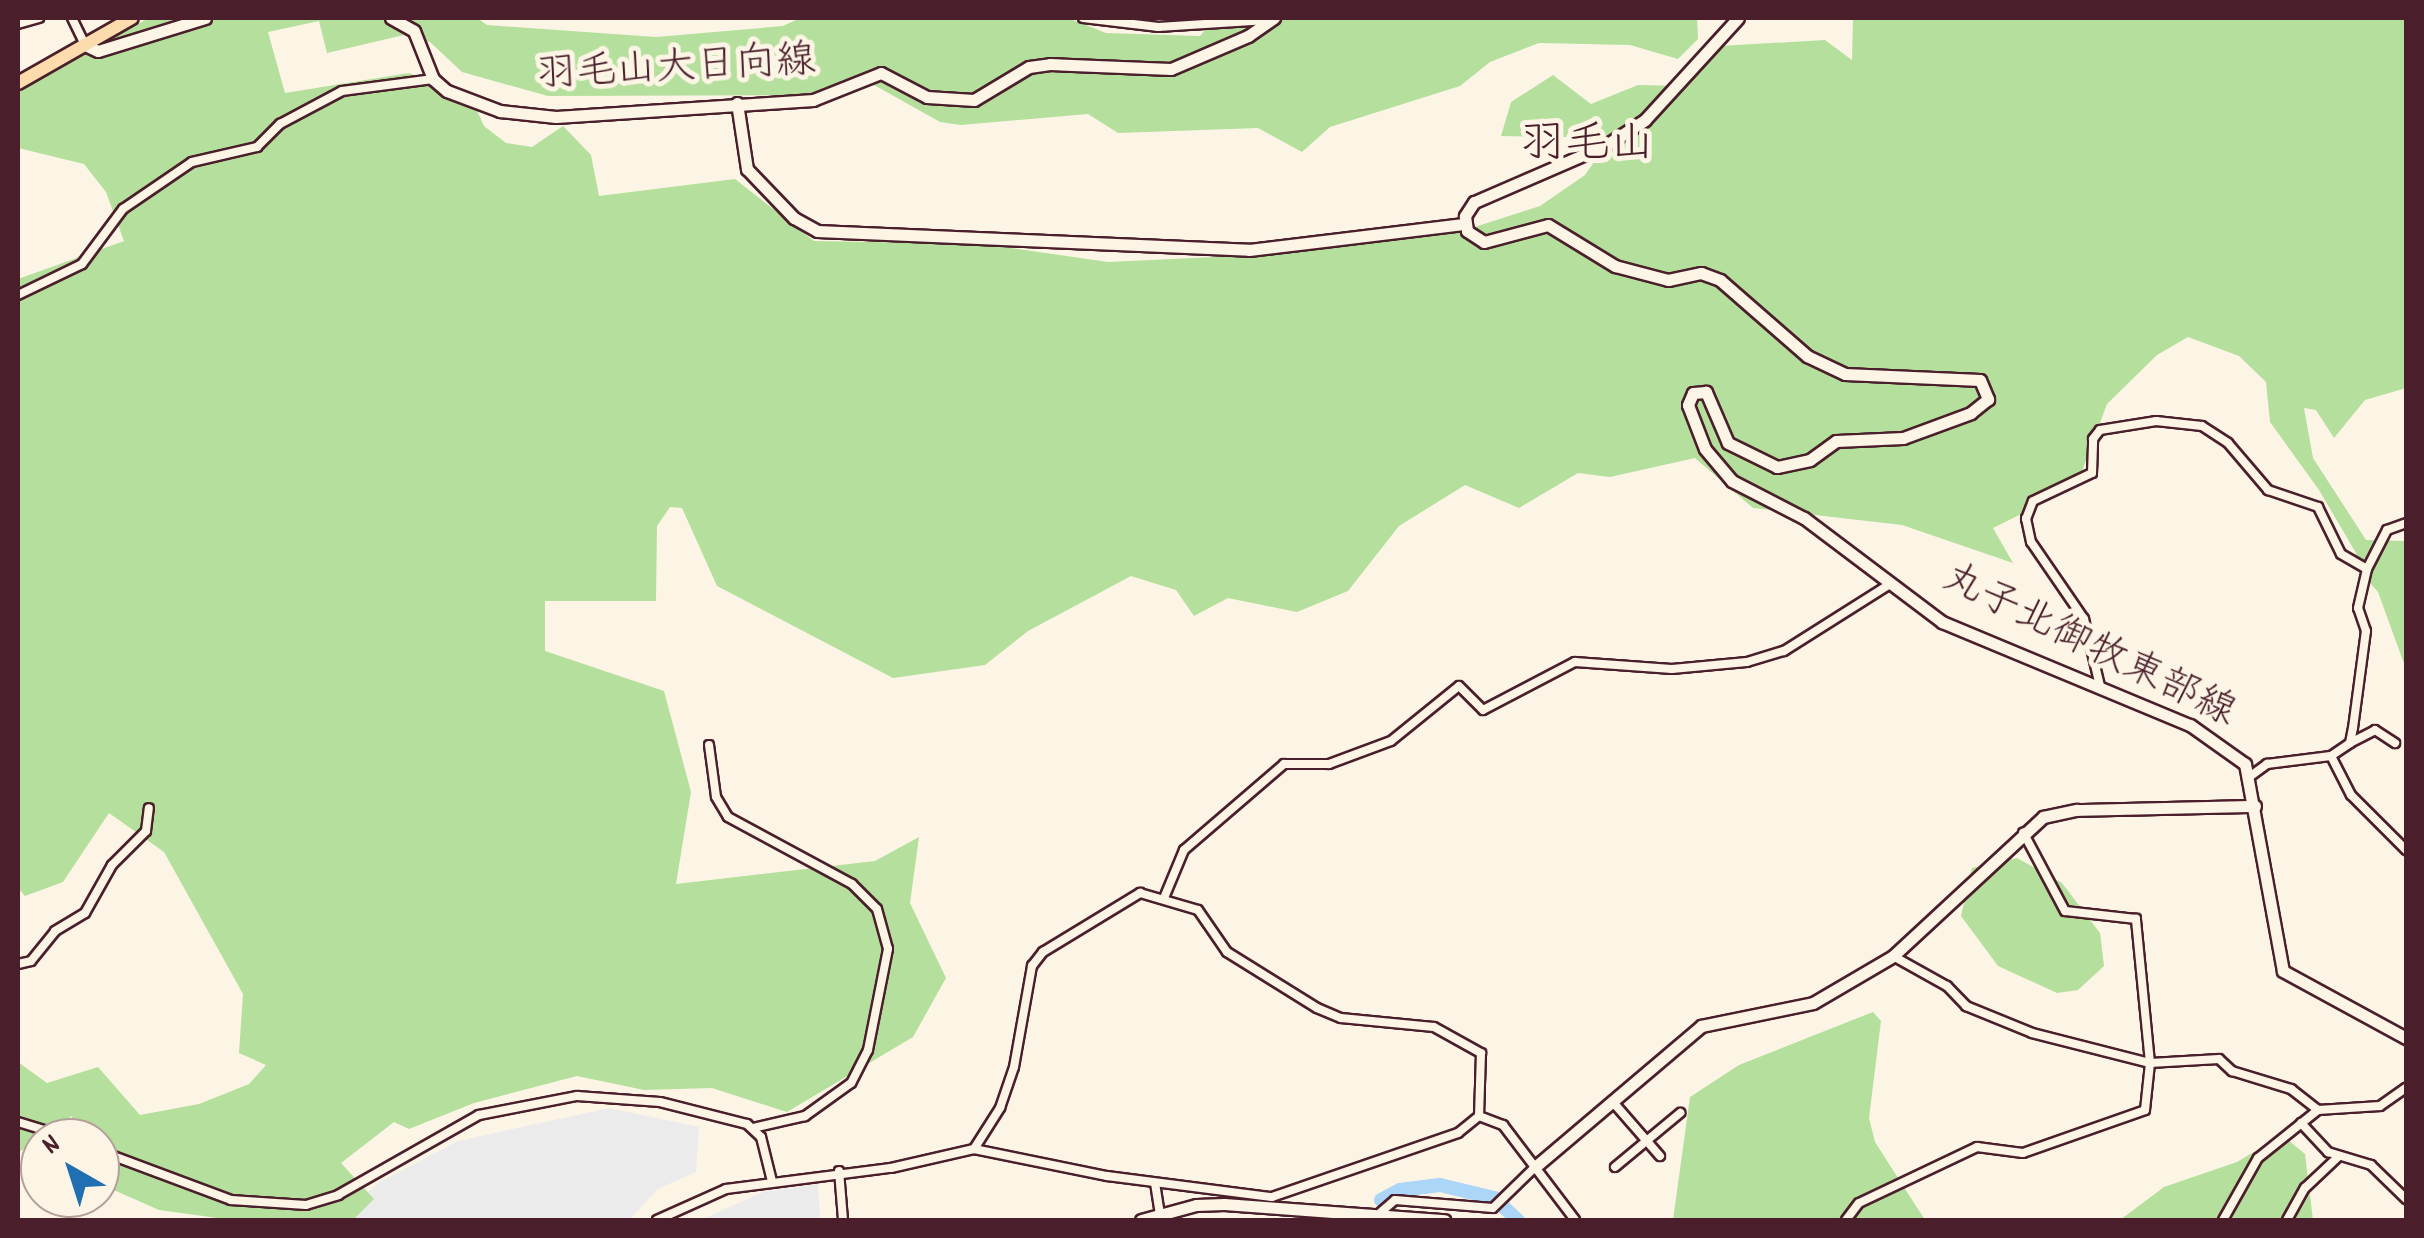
<!DOCTYPE html>
<meta charset="utf-8">
<style>
body{margin:0}
#map{position:relative;width:2424px;height:1238px;overflow:hidden;background:#fcf5e5;font-family:Dekko,"Klee One",sans-serif}
div>[style]{position:absolute}
[style*='--x']{left:calc(var(--x)*1px);top:calc(var(--y)*1px);width:calc(var(--w)*1px);rotate:calc(var(--a)*1deg)}
.built>*{inset:0;background:#ecebec}
.green>*{inset:0;background:#b5df9c}
.river>*{height:14px;margin:-7px;padding:0 7px;transform-origin:7px;border-radius:7px;background:#abd6f7}
.roads{filter:drop-shadow(2px 0 #4a1f2b) drop-shadow(-2px 0 #4a1f2b) drop-shadow(0 2px #4a1f2b) drop-shadow(0 -2px #4a1f2b)}
.street>*{height:8px;margin:-4px;padding:0 4px;transform-origin:4px;border-radius:4px;background:#fcf5e5}
.secondary>*{height:11px;margin:-5.5px;padding:0 5.5px;transform-origin:5.5px;border-radius:5.5px;background:#fcf5e5}
.primary>*{height:12px;margin:-6px;padding:0 6px;transform-origin:6px;border-radius:6px;background:#fcdcac}
span{translate:-50% -50%;white-space:nowrap;text-align:center;line-height:1.15;-webkit-text-stroke:10px #fcf5e5;paint-order:stroke}
.street-label{font-size:40px;color:#4a1f2b}
.quarter-label{font-size:45px;color:#4a1f2b}
.frame{position:absolute;inset:0;border:20px solid #4a1f2b;pointer-events:none}
.north{position:absolute;left:20px;top:1118px;width:100px;height:100px;box-sizing:border-box;background:#fcf5e5;border:2px solid #b59f9b;border-radius:50%;rotate:321deg;font-size:28px;font-weight:700;line-height:40px;text-align:center;color:#4a1f2b}
.north::after{content:'';display:block;margin:auto;width:35px;height:45px;background:#1f6fb2;clip-path:polygon(50% 0,100% 100%,50% 72%,0 100%)}
</style>
<div id="map">
<div class="built">
<div style="clip-path:polygon(609px 1108px,699px 1127px,696px 1172px,658px 1189px,629px 1220px,296px 1220px,344px 1211px,380px 1182px,458px 1141px)"></div>
<div style="clip-path:polygon(818px 1184px,820px 1220px,701px 1220px,763px 1192px)"></div>
</div>
<div class="green">
<div style="clip-path:polygon(149px 18px,477px 18px,487px 25px,656px 37px,783px 26px,800px 18px,1068px 18px,1106px 33px,1200px 36px,1215px 18px,1697px 18px,1698px 39px,1678px 59px,1630px 45px,1539px 43px,1490px 62px,1460px 86px,1330px 127px,1302px 152px,1258px 128px,1118px 133px,1088px 114px,961px 125px,940px 122px,874px 85px,835px 95px,548px 96px,462px 72px,430px 42px,404px 35px,327px 53px,319px 21px,268px 32px,285px 93px,409px 73px,475px 106px,484px 126px,506px 143px,532px 147px,563px 126px,591px 155px,599px 196px,735px 179px,814px 241px,984px 244px,1108px 262px,1258px 255px,1456px 233px,1540px 206px,1585px 175px,1598px 156px,1567px 137px,1501px 136px,1511px 102px,1553px 75px,1591px 104px,1638px 85px,1686px 86px,1719px 46px,1825px 40px,1852px 60px,1853px 18px,2406px 18px,2406px 388px,2365px 400px,2334px 438px,2316px 410px,2304px 408px,2313px 458px,2366px 540px,2406px 541px,2406px 669px,2378px 592px,2359px 571px,2356px 553px,2319px 490px,2270px 422px,2266px 382px,2239px 356px,2188px 337px,2157px 355px,2107px 404px,2076px 487px,1993px 528px,2013px 563px,1902px 525px,1753px 508px,1695px 458px,1610px 477px,1578px 473px,1519px 508px,1465px 485px,1399px 526px,1348px 591px,1297px 612px,1228px 598px,1194px 616px,1176px 590px,1131px 576px,1028px 631px,985px 665px,893px 678px,717px 586px,682px 508px,670px 507px,657px 526px,656px 601px,545px 601px,545px 651px,664px 691px,691px 792px,676px 884px,875px 861px,919px 837px,910px 903px,946px 978px,913px 1037px,787px 1112px,712px 1088px,644px 1090px,577px 1076px,474px 1103px,409px 1129px,394px 1122px,341px 1163px,374px 1199px,353px 1220px,232px 1220px,159px 1210px,100px 1184px,100px 1138px,70px 1138px,72px 1116px,18px 1153px,18px 1062px,47px 1083px,98px 1067px,140px 1115px,199px 1104px,249px 1084px,266px 1065px,239px 1053px,243px 994px,164px 852px,109px 813px,63px 882px,25px 896px,18px 888px,18px 279px,124px 241px,106px 192px,84px 164px,18px 148px,18px 91px)"></div>
<div style="clip-path:polygon(2017px 858px,2062px 883px,2100px 933px,2104px 966px,2078px 990px,2057px 993px,1998px 966px,1961px 916px,1972px 868px)"></div>
<div style="clip-path:polygon(1873px 1012px,1881px 1021px,1869px 1118px,1875px 1142px,1925px 1220px,1673px 1220px,1690px 1097px,1739px 1065px)"></div>
<div style="clip-path:polygon(2282px 1135px,2305px 1154px,2313px 1220px,2120px 1220px,2164px 1187px,2237px 1162px)"></div>
</div>
<div class="river">
<div style="--x:1381;--y:1200;--w:21;--a:-28"></div>
<div style="--x:1400;--y:1190;--w:40;--a:-7.1"></div>
<div style="--x:1440;--y:1185;--w:56;--a:13.5"></div>
<div style="--x:1494;--y:1198;--w:33;--a:43"></div>
</div>
<div class="roads">
<div class="street">
<div style="--x:72;--y:18;--w:30;--a:64"></div>
<div style="--x:1083;--y:18;--w:76;--a:6.8"></div>
<div style="--x:1158;--y:27;--w:110;--a:-3.6"></div>
<div style="--x:18;--y:24;--w:22;--a:-16"></div>
<div style="--x:18;--y:295;--w:71;--a:-25.8"></div>
<div style="--x:82;--y:264;--w:69;--a:-53.3"></div>
<div style="--x:123;--y:209;--w:83;--a:-34.3"></div>
<div style="--x:192;--y:162;--w:67;--a:-13"></div>
<div style="--x:257;--y:147;--w:33;--a:-45"></div>
<div style="--x:280;--y:124;--w:70;--a:-28"></div>
<div style="--x:342;--y:91;--w:92;--a:-7.5"></div>
<div style="--x:2100;--y:686;--w:69;--a:-103.4"></div>
<div style="--x:2084;--y:619;--w:93;--a:-124.5"></div>
<div style="--x:2031;--y:542;--w:24;--a:-102"></div>
<div style="--x:2026;--y:519;--w:19;--a:-69"></div>
<div style="--x:2033;--y:501;--w:65;--a:-25.4"></div>
<div style="--x:2092;--y:473;--w:34;--a:-88"></div>
<div style="--x:2093;--y:439;--w:11;--a:-52"></div>
<div style="--x:2100;--y:430;--w:57;--a:-9.1"></div>
<div style="--x:2156;--y:421;--w:46;--a:6.2"></div>
<div style="--x:2202;--y:426;--w:31;--a:33"></div>
<div style="--x:2228;--y:443;--w:62;--a:49.6"></div>
<div style="--x:2268;--y:490;--w:53;--a:18.8"></div>
<div style="--x:2318;--y:507;--w:52;--a:63.9"></div>
<div style="--x:2341;--y:554;--w:30;--a:30"></div>
<div style="--x:2350;--y:743;--w:28;--a:-27"></div>
<div style="--x:2375;--y:730;--w:24;--a:33"></div>
<div style="--x:709;--y:745;--w:52;--a:82.3"></div>
<div style="--x:716;--y:797;--w:23;--a:59"></div>
<div style="--x:728;--y:817;--w:141;--a:28.4"></div>
<div style="--x:852;--y:884;--w:35;--a:45"></div>
<div style="--x:877;--y:909;--w:41;--a:74.6"></div>
<div style="--x:888;--y:949;--w:103;--a:101.2"></div>
<div style="--x:868;--y:1050;--w:37;--a:117"></div>
<div style="--x:851;--y:1083;--w:57;--a:144.3"></div>
<div style="--x:805;--y:1116;--w:53;--a:167"></div>
<div style="--x:2331;--y:756;--w:23;--a:-34"></div>
<div style="--x:2350;--y:743;--w:15;--a:-79"></div>
<div style="--x:2353;--y:728;--w:98;--a:-82.4"></div>
<div style="--x:2366;--y:631;--w:24;--a:-109"></div>
<div style="--x:2358;--y:608;--w:40;--a:-77"></div>
<div style="--x:2367;--y:569;--w:44;--a:-62.9"></div>
<div style="--x:2387;--y:530;--w:20;--a:-20"></div>
<div style="--x:2252;--y:775;--w:19;--a:-36"></div>
<div style="--x:2267;--y:764;--w:64;--a:-7.1"></div>
<div style="--x:2331;--y:756;--w:44;--a:62.9"></div>
<div style="--x:2351;--y:795;--w:78;--a:45"></div>
<div style="--x:1164;--y:898;--w:52;--a:-67.4"></div>
<div style="--x:1184;--y:850;--w:132;--a:-40.7"></div>
<div style="--x:1284;--y:764;--w:45;--a:0"></div>
<div style="--x:1329;--y:764;--w:66;--a:-20.4"></div>
<div style="--x:1391;--y:741;--w:87;--a:-39"></div>
<div style="--x:1459;--y:686;--w:34;--a:45"></div>
<div style="--x:1483;--y:710;--w:104;--a:-27.6"></div>
<div style="--x:1575;--y:662;--w:97;--a:4.1"></div>
<div style="--x:1672;--y:669;--w:75;--a:-5.3"></div>
<div style="--x:1747;--y:662;--w:39;--a:-17"></div>
<div style="--x:1784;--y:651;--w:125;--a:-32.3"></div>
<div style="--x:1893;--y:956;--w:62;--a:29.1"></div>
<div style="--x:1947;--y:986;--w:28;--a:46"></div>
<div style="--x:1966;--y:1006;--w:71;--a:22.2"></div>
<div style="--x:2032;--y:1033;--w:122;--a:14.3"></div>
<div style="--x:2150;--y:1063;--w:69;--a:-3.3"></div>
<div style="--x:2219;--y:1059;--w:18;--a:43"></div>
<div style="--x:2232;--y:1071;--w:62;--a:17"></div>
<div style="--x:2291;--y:1089;--w:34;--a:38"></div>
<div style="--x:18;--y:964;--w:13;--a:-13"></div>
<div style="--x:31;--y:961;--w:38;--a:-51"></div>
<div style="--x:55;--y:931;--w:35;--a:-31"></div>
<div style="--x:85;--y:913;--w:55;--a:-60.6"></div>
<div style="--x:112;--y:865;--w:48;--a:-45"></div>
<div style="--x:146;--y:831;--w:23;--a:-83"></div>
<div style="--x:1612;--y:1101;--w:73;--a:48.9"></div>
<div style="--x:18;--y:1122;--w:54;--a:17.1"></div>
<div style="--x:2301;--y:1123;--w:40;--a:47"></div>
<div style="--x:2328;--y:1152;--w:45;--a:16.8"></div>
<div style="--x:2371;--y:1165;--w:49;--a:44.2"></div>
<div style="--x:974;--y:1149;--w:49;--a:-57.6"></div>
<div style="--x:1000;--y:1108;--w:43;--a:-71.1"></div>
<div style="--x:1014;--y:1067;--w:103;--a:-79.9"></div>
<div style="--x:1032;--y:966;--w:18;--a:-52"></div>
<div style="--x:1043;--y:952;--w:114;--a:-31.3"></div>
<div style="--x:1140;--y:893;--w:60;--a:16.3"></div>
<div style="--x:1198;--y:910;--w:51;--a:55.4"></div>
<div style="--x:1227;--y:952;--w:106;--a:31.9"></div>
<div style="--x:1317;--y:1008;--w:26;--a:23"></div>
<div style="--x:1341;--y:1018;--w:93;--a:5.5"></div>
<div style="--x:1434;--y:1027;--w:54;--a:29"></div>
<div style="--x:1481;--y:1053;--w:63;--a:91.8"></div>
<div style="--x:100;--y:1151;--w:140;--a:20.5"></div>
<div style="--x:231;--y:1200;--w:75;--a:3.8"></div>
<div style="--x:306;--y:1205;--w:34;--a:-17"></div>
<div style="--x:338;--y:1195;--w:162;--a:-29.6"></div>
<div style="--x:479;--y:1115;--w:100;--a:-11"></div>
<div style="--x:577;--y:1096;--w:83;--a:4.1"></div>
<div style="--x:660;--y:1102;--w:90;--a:14.2"></div>
<div style="--x:747;--y:1124;--w:19;--a:43"></div>
<div style="--x:761;--y:1137;--w:45;--a:76"></div>
<div style="--x:1615;--y:1167;--w:85;--a:-39.7"></div>
<div style="--x:839;--y:1171;--w:49;--a:85.3"></div>
<div style="--x:1155;--y:1183;--w:31;--a:81"></div>
<div style="--x:1381;--y:1212;--w:18;--a:-41"></div>
<div style="--x:1395;--y:1200;--w:98;--a:4.7"></div>
<div style="--x:1493;--y:1208;--w:59;--a:-44.3"></div>
<div style="--x:657;--y:1220;--w:76;--a:-24.2"></div>
<div style="--x:726;--y:1189;--w:166;--a:-7.3"></div>
<div style="--x:891;--y:1168;--w:85;--a:-12.9"></div>
<div style="--x:974;--y:1149;--w:136;--a:11.5"></div>
<div style="--x:1107;--y:1176;--w:166;--a:7.3"></div>
<div style="--x:1272;--y:1197;--w:197;--a:-19"></div>
<div style="--x:1458;--y:1133;--w:27;--a:-39"></div>
<div style="--x:1479;--y:1116;--w:26;--a:21"></div>
<div style="--x:1503;--y:1125;--w:119;--a:52.8"></div>
<div style="--x:1846;--y:1220;--w:21;--a:-53"></div>
<div style="--x:1859;--y:1203;--w:131;--a:-25.4"></div>
<div style="--x:1977;--y:1147;--w:46;--a:7.4"></div>
<div style="--x:2023;--y:1153;--w:129;--a:-19.4"></div>
<div style="--x:2145;--y:1110;--w:47;--a:-83.9"></div>
<div style="--x:2150;--y:1063;--w:145;--a:-95.6"></div>
<div style="--x:2136;--y:919;--w:71;--a:-173.6"></div>
<div style="--x:2065;--y:911;--w:89;--a:-118"></div>
<div style="--x:2223;--y:1220;--w:71;--a:-60.6"></div>
<div style="--x:2258;--y:1158;--w:77;--a:-38.7"></div>
<div style="--x:2318;--y:1110;--w:62;--a:-3.7"></div>
<div style="--x:2380;--y:1106;--w:32;--a:-35"></div>
<div style="--x:2287;--y:1220;--w:37;--a:-61"></div>
<div style="--x:2305;--y:1188;--w:45;--a:-43.2"></div>
</div>
<div class="secondary">
<div style="--x:391;--y:18;--w:26;--a:29"></div>
<div style="--x:414;--y:31;--w:52;--a:68.4"></div>
<div style="--x:433;--y:79;--w:18;--a:41"></div>
<div style="--x:447;--y:91;--w:57;--a:20.7"></div>
<div style="--x:500;--y:111;--w:56;--a:6.1"></div>
<div style="--x:556;--y:117;--w:258;--a:-3.8"></div>
<div style="--x:813;--y:100;--w:73;--a:-21.7"></div>
<div style="--x:881;--y:73;--w:52;--a:27.6"></div>
<div style="--x:927;--y:97;--w:47;--a:3.7"></div>
<div style="--x:974;--y:100;--w:64;--a:-31"></div>
<div style="--x:1029;--y:67;--w:21;--a:-8"></div>
<div style="--x:1050;--y:64;--w:121;--a:2.4"></div>
<div style="--x:1171;--y:69;--w:84;--a:-23.2"></div>
<div style="--x:1248;--y:36;--w:32;--a:-35"></div>
<div style="--x:1738;--y:18;--w:138;--a:132.4"></div>
<div style="--x:1645;--y:120;--w:46;--a:147.3"></div>
<div style="--x:1606;--y:145;--w:144;--a:156.6"></div>
<div style="--x:1474;--y:202;--w:17;--a:123"></div>
<div style="--x:1465;--y:216;--w:15;--a:82"></div>
<div style="--x:1467;--y:231;--w:20;--a:33"></div>
<div style="--x:1484;--y:242;--w:66;--a:-14.9"></div>
<div style="--x:1548;--y:225;--w:79;--a:31.5"></div>
<div style="--x:1615;--y:266;--w:55;--a:14.8"></div>
<div style="--x:1668;--y:280;--w:34;--a:-12"></div>
<div style="--x:1701;--y:273;--w:20;--a:20"></div>
<div style="--x:1720;--y:280;--w:116;--a:41.1"></div>
<div style="--x:1807;--y:356;--w:42;--a:25.3"></div>
<div style="--x:1845;--y:374;--w:135;--a:2.5"></div>
<div style="--x:1980;--y:380;--w:21;--a:67"></div>
<div style="--x:1988;--y:399;--w:22;--a:141"></div>
<div style="--x:1971;--y:413;--w:72;--a:159.8"></div>
<div style="--x:1903;--y:438;--w:67;--a:177.4"></div>
<div style="--x:1836;--y:441;--w:32;--a:144"></div>
<div style="--x:1810;--y:460;--w:34;--a:168"></div>
<div style="--x:1777;--y:467;--w:55;--a:-153.9"></div>
<div style="--x:1728;--y:443;--w:56;--a:-113.3"></div>
<div style="--x:1706;--y:392;--w:13;--a:176"></div>
<div style="--x:1693;--y:393;--w:13;--a:113"></div>
<div style="--x:1688;--y:405;--w:47;--a:68.9"></div>
<div style="--x:1705;--y:449;--w:42;--a:49.8"></div>
<div style="--x:1732;--y:481;--w:81;--a:27.2"></div>
<div style="--x:1804;--y:518;--w:173;--a:37"></div>
<div style="--x:1942;--y:622;--w:269;--a:22.6"></div>
<div style="--x:2190;--y:725;--w:67;--a:35.3"></div>
<div style="--x:2245;--y:764;--w:210;--a:79.6"></div>
<div style="--x:2283;--y:971;--w:140;--a:28.6"></div>
<div style="--x:85;--y:45;--w:14;--a:25"></div>
<div style="--x:98;--y:51;--w:112;--a:-17.1"></div>
<div style="--x:737;--y:103;--w:67;--a:81.4"></div>
<div style="--x:747;--y:169;--w:68;--a:46.2"></div>
<div style="--x:794;--y:218;--w:26;--a:29"></div>
<div style="--x:817;--y:231;--w:432;--a:2.5"></div>
<div style="--x:1249;--y:250;--w:218;--a:-6.9"></div>
<div style="--x:1535;--y:1167;--w:218;--a:-40.3"></div>
<div style="--x:1701;--y:1026;--w:114;--a:-11.6"></div>
<div style="--x:1813;--y:1003;--w:93;--a:-30.4"></div>
<div style="--x:1893;--y:956;--w:205;--a:-42.8"></div>
<div style="--x:2043;--y:817;--w:35;--a:-12"></div>
<div style="--x:2077;--y:810;--w:178;--a:-1.3"></div>
<div style="--x:1141;--y:1220;--w:57;--a:-15.3"></div>
<div style="--x:1196;--y:1205;--w:28;--a:-2"></div>
<div style="--x:1224;--y:1204;--w:221;--a:4.2"></div>
</div>
<div class="primary">
<div style="--x:18;--y:83;--w:131;--a:-29.7"></div>
</div>
</div>
<div class="street-label">
<span style="left:676px;top:71px;rotate:-3deg">羽毛山大日向線</span>
<span style="left:2088px;top:648px;rotate:26deg">丸子北御牧東部線</span>
</div>
<div class="quarter-label">
<span style="left:1587px;top:148px">羽毛山</span>
</div>
<div class="frame"></div>
<div class="north">N</div>
</div>
